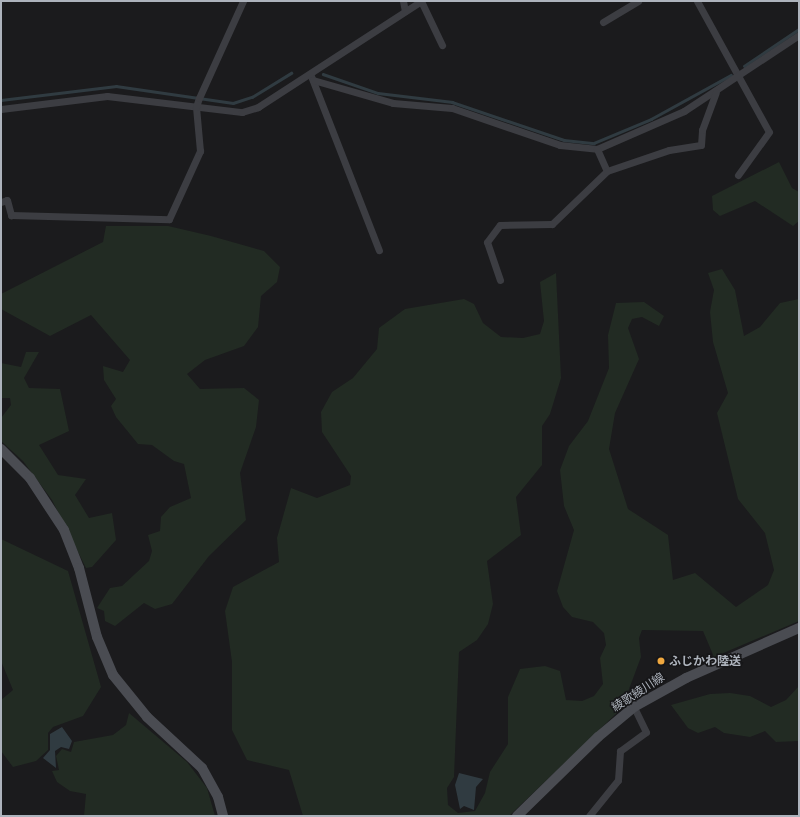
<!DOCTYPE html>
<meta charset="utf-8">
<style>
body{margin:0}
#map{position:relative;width:800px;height:817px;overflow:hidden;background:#1b1b1d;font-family:Quicksand,"Noto Sans JP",sans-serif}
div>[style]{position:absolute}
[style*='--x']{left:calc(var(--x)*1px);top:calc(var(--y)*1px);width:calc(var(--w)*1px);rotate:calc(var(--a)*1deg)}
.green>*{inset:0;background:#222b23}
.water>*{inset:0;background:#303b41}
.stream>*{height:2.5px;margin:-1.25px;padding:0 1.25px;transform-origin:1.25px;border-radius:1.25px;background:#303b41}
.street>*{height:7px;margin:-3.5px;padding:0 3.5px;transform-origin:3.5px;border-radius:3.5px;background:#3c3d42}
.secondary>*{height:10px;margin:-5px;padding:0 5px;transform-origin:5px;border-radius:5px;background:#4a4c52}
.dots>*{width:11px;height:11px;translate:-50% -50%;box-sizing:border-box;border:2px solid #161618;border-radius:50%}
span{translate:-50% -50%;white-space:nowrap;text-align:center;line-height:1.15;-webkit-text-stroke:3px #161618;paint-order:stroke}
.poi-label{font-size:12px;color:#adb3bc;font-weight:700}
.left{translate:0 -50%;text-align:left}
.street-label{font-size:12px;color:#adb3bc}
.frame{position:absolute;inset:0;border:2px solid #adb3bc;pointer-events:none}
</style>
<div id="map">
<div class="green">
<div style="clip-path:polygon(779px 162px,792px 188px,799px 192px,799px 221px,793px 226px,755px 201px,720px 216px,713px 210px,712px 196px)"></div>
<div style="clip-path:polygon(106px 226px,168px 226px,211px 236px,264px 251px,280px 267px,277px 282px,261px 296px,258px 327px,244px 346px,205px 360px,187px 374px,200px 389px,244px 388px,259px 400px,256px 427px,240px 473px,246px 520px,209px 556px,172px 604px,155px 609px,144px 603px,115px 626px,105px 621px,104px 611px,97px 608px,110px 588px,122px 586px,149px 561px,152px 551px,148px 535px,160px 531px,161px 517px,170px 507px,191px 498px,184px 464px,174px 461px,152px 445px,138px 444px,116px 417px,111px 406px,116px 399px,104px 380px,103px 366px,123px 372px,130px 360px,91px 315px,50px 336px,1px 309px,1px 294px,103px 242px)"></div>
<div style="clip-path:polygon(722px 269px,735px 290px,744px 336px,760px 327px,780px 303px,799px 299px,799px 621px,714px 657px,703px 631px,642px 630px,639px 638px,641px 657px,622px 708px,509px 816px,303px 816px,289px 770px,247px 760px,232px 730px,232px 662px,225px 611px,233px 587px,279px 562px,277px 538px,291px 488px,317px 498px,350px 485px,351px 476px,322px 432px,321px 412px,332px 392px,353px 378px,377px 349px,379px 328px,405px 309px,464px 299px,474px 304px,483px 323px,501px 337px,523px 338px,540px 334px,544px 321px,540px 282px,556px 273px,561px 378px,550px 414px,542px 426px,542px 465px,516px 497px,521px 535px,487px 561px,493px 604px,488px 624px,477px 640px,459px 652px,454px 777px,447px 788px,448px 805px,458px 813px,475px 811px,485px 793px,490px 772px,508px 744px,508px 697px,520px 669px,545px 666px,560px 671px,566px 700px,582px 701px,594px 696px,603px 684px,600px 658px,606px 645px,604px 633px,593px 622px,572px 617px,563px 607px,557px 591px,574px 530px,564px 506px,560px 470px,569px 446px,588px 421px,609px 368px,608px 335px,616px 303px,644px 302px,664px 316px,659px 326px,642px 317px,632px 319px,628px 328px,639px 359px,615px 413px,609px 449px,628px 509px,668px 535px,673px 580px,695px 573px,736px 607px,768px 585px,774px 570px,765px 533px,738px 499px,717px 413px,728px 393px,713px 342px,710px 312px,714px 290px,708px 273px)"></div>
<div style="clip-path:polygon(26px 352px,39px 352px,24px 378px,29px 388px,60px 389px,69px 431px,39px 445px,58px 475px,86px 479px,75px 495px,89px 518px,112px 513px,116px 540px,92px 567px,86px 568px,52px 500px,23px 461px,1px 441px,1px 418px,11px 405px,10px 398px,1px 398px,1px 363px,21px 367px)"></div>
<div style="clip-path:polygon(1px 539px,68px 571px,101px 687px,83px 716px,53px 727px,48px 733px,48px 750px,36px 761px,13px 767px,1px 751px,1px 700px,13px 690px,1px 661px)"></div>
<div style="clip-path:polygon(799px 686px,799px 741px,776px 742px,765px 731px,750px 737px,724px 733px,715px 727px,698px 733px,688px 728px,671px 705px,710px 694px,730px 693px,750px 696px,771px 707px,786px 700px)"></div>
<div style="clip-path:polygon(129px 713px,187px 762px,207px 788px,215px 816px,84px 816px,86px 794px,70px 791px,57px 782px,52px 771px,59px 770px,56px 756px,62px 749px,71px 752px,74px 742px,113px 735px,126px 725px)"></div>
</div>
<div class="water">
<div style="clip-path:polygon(62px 727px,72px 741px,69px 749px,61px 747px,55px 751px,56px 768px,43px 758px,50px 750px,50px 734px)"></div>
<div style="clip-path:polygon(459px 773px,483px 779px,476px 787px,474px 810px,464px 806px,460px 809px,455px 785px)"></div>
</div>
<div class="stream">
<div style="--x:744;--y:66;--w:66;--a:-33.9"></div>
<div style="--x:323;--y:74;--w:58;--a:19.1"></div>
<div style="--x:378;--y:93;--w:75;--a:6.9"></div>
<div style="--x:452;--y:102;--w:118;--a:18.7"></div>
<div style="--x:564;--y:140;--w:30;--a:6"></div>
<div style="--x:594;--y:143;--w:62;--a:-22.8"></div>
<div style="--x:651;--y:119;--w:91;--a:-28.8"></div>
<div style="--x:1;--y:100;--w:116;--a:-6.9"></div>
<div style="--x:116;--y:86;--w:118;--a:8.3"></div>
<div style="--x:233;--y:103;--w:20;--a:-18"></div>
<div style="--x:252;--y:97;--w:46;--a:-31.6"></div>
</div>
<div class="street">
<div style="--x:403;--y:1;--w:10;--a:79"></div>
<div style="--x:421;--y:1;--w:49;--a:64.5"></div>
<div style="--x:697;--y:1;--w:149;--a:61.2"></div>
<div style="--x:769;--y:132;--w:53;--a:125.8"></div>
<div style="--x:603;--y:22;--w:41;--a:-31"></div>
<div style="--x:311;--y:76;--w:187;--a:68.7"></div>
<div style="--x:313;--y:80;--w:83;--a:16"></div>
<div style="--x:393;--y:103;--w:59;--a:4.8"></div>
<div style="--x:452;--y:108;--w:114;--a:18.9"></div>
<div style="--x:560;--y:145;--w:37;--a:6"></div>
<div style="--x:597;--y:149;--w:95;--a:-23.6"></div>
<div style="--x:684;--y:111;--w:138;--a:-33.5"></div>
<div style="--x:1;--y:109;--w:107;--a:-7"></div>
<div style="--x:107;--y:96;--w:136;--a:6.8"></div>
<div style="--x:242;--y:112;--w:17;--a:-17"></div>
<div style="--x:258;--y:107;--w:194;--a:-33"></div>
<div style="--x:597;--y:149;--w:24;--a:66"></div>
<div style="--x:1;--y:202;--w:6;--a:-18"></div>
<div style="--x:7;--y:200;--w:16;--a:75"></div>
<div style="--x:11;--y:215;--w:158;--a:1.5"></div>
<div style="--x:169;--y:219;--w:75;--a:-65.5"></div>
<div style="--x:200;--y:151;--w:44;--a:-95.2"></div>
<div style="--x:196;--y:107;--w:9;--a:-72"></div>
<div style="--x:199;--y:98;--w:107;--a:-65.6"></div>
<div style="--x:500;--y:280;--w:40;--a:-108.9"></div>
<div style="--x:487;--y:242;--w:21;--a:-53"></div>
<div style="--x:500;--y:225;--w:52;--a:-1.1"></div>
<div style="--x:552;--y:224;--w:76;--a:-43.9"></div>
<div style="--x:607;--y:171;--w:65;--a:-18.7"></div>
<div style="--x:669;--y:150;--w:32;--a:-9"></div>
<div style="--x:701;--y:145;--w:15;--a:-86"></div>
<div style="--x:702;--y:130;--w:40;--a:-69.8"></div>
<div style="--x:589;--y:816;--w:46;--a:-51.1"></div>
<div style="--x:618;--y:780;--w:29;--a:-86"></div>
<div style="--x:620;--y:751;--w:32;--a:-36"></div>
<div style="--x:646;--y:732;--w:28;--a:-116"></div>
</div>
<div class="secondary">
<div style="--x:1;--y:449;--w:41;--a:45"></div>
<div style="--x:30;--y:478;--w:62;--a:56.8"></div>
<div style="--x:64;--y:530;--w:41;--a:68.5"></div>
<div style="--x:79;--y:568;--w:71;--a:75.4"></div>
<div style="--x:97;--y:637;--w:41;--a:67.2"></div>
<div style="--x:113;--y:675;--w:54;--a:51"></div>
<div style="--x:147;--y:717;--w:75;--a:42.8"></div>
<div style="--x:202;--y:768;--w:33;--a:61"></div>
<div style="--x:218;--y:797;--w:20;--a:75"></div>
<div style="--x:517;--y:816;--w:113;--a:-44.3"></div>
<div style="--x:598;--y:737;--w:47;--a:-39.8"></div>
<div style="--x:634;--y:707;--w:60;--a:-29.1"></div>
<div style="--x:686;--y:678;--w:124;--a:-23.9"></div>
</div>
<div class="dots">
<div style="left:661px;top:661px;background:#f0a83f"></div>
</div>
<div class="poi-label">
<span class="left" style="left:669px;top:661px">ふじかわ陸送</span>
</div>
<div class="street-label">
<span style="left:638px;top:692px;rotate:-33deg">綾歌綾川線</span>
</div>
<div class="frame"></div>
</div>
